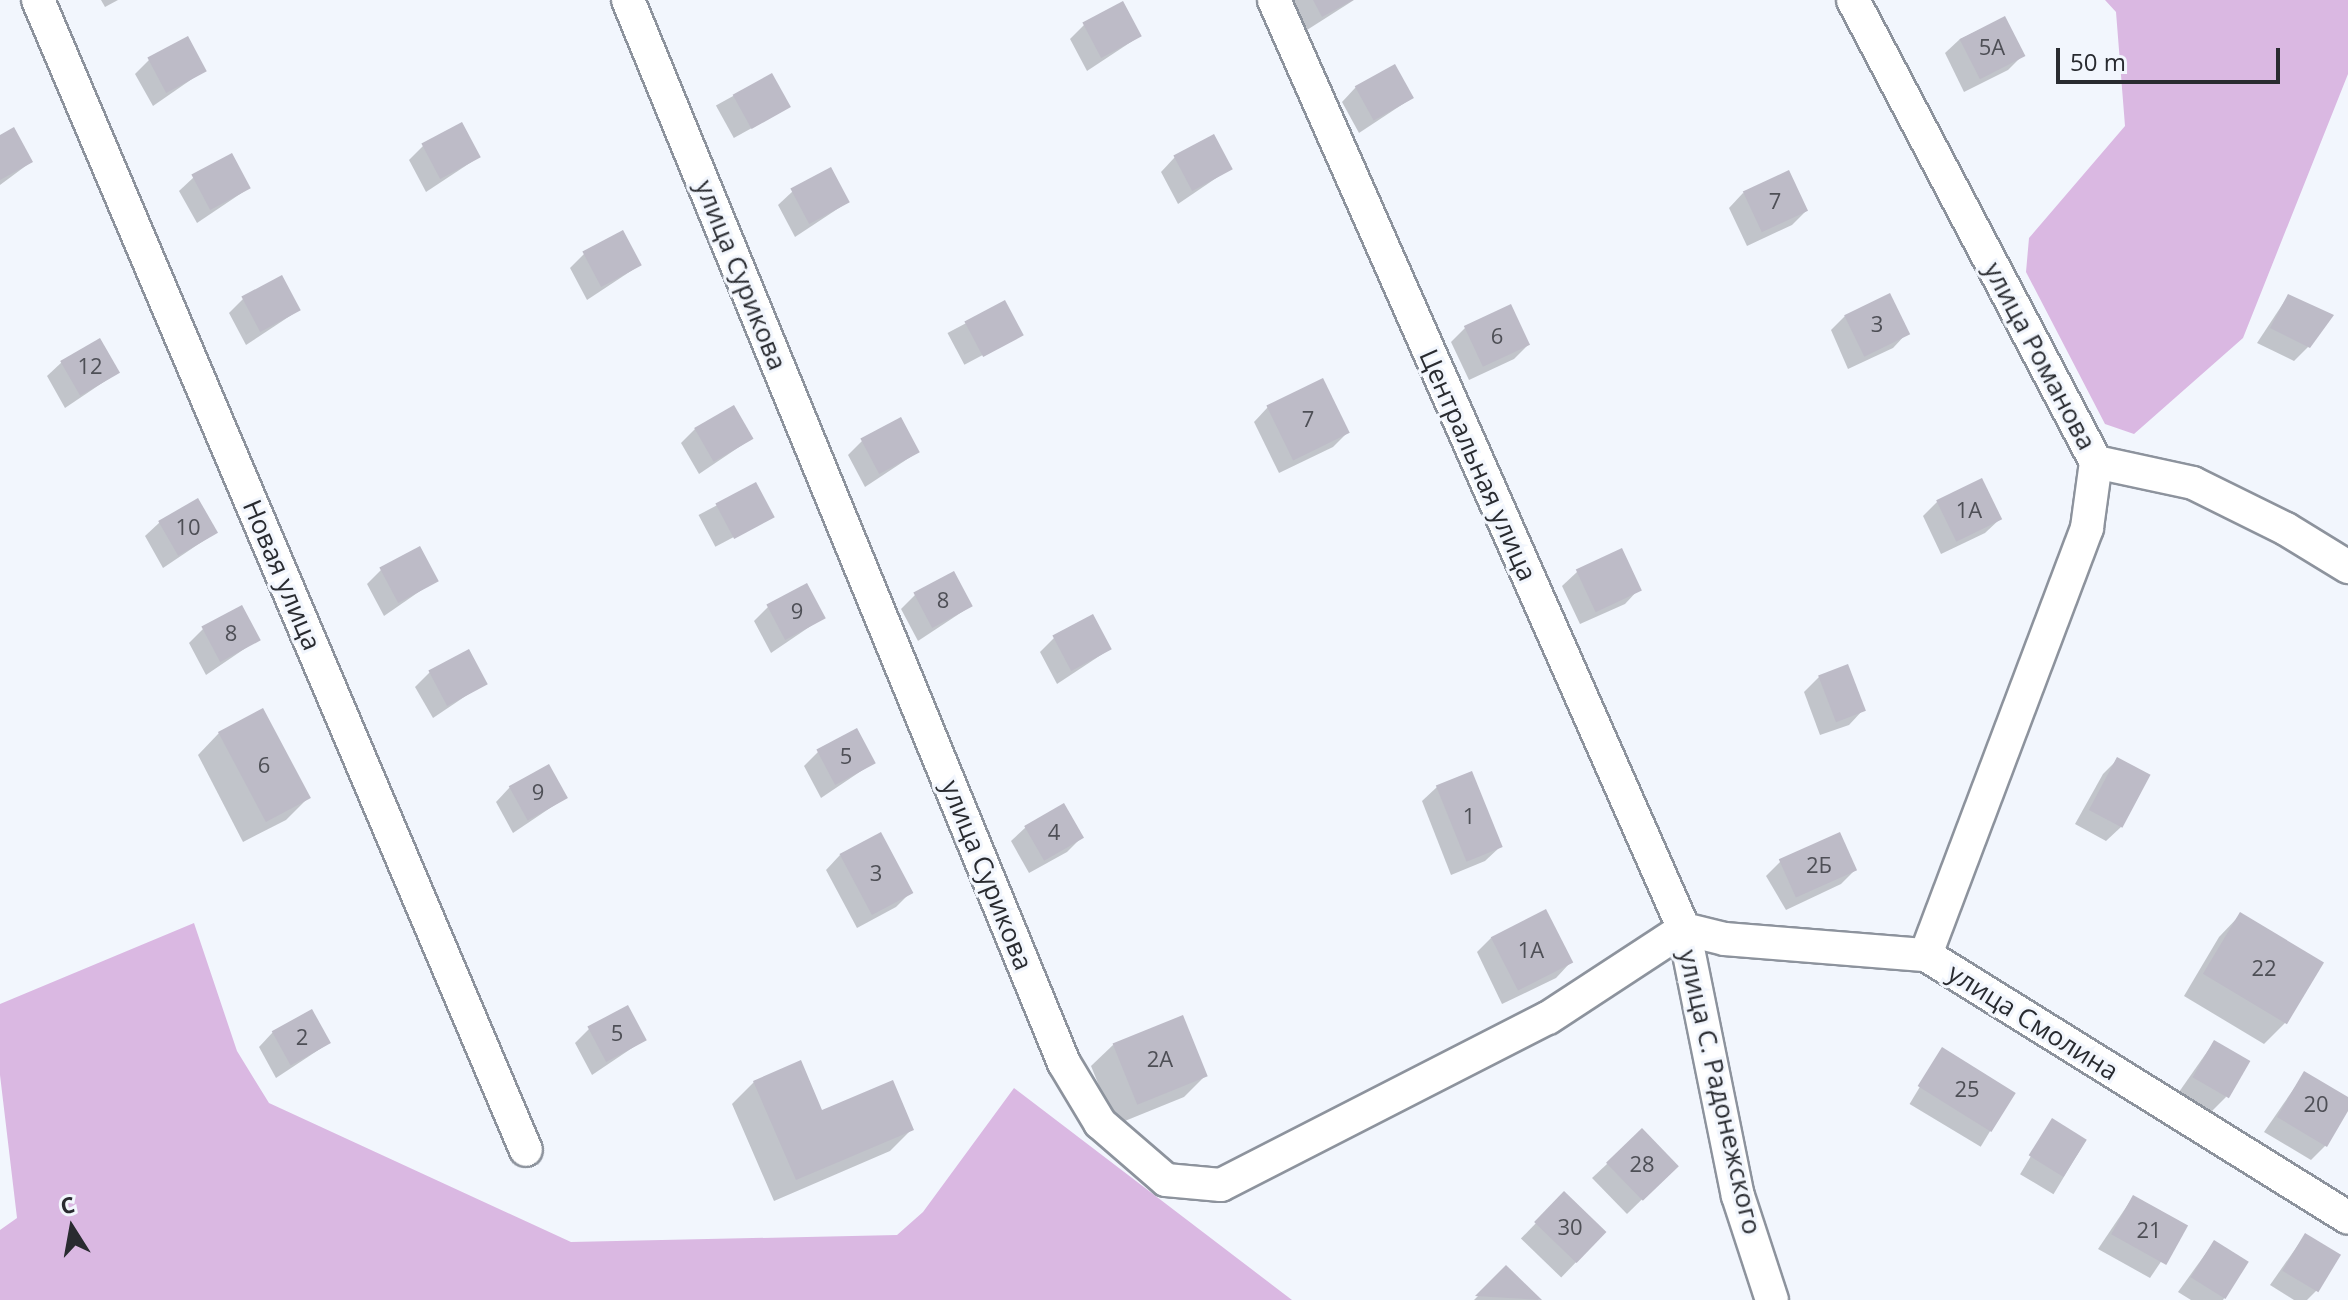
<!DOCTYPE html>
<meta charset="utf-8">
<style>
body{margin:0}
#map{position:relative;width:2348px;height:1300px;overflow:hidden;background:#f2f6fd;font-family:"Open Sans",sans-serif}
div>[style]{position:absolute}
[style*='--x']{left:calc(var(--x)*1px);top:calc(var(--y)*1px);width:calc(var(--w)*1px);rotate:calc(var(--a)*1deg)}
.green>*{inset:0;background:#dab8e2}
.shadow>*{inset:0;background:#0003;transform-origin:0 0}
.building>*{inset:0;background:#bdbbc7;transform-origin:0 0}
.roads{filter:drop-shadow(2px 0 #8d939d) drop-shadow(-2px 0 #8d939d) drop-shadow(0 2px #8d939d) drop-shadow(0 -2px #8d939d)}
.minor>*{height:32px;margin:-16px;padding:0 16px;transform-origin:16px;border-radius:16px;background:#fff}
span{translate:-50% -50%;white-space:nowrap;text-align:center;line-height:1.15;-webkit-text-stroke:6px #f2f6fd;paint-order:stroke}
.number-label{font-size:22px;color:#4e4f56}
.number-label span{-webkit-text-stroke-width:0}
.street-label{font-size:26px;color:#292b30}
.north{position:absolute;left:32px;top:1188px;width:80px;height:80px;-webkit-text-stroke:6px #f2f6fd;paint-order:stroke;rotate:349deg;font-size:22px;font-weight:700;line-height:32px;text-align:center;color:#292b30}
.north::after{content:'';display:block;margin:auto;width:28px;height:36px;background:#292b30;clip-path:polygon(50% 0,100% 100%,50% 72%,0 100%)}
.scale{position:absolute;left:2056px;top:48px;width:224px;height:36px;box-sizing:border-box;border:4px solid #292b30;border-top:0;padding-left:10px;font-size:24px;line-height:28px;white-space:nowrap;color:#292b30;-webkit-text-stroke:6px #f2f6fd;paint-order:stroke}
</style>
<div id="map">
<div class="green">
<div style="clip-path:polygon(2105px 0,2348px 0,2348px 74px,2243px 338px,2134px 434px,2105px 424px,2026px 272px,2029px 238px,2125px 126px,2116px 12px)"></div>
<div style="clip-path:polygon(194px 923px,237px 1051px,269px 1103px,571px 1242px,897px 1235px,923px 1212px,1014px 1088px,1292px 1300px,0 1300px,0 1230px,17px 1218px,0 1075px,0 1004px)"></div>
</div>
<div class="shadow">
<div style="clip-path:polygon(101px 0,118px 0,105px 7px)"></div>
<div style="clip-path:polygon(1291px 0,1354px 0,1307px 30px)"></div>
<div style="clip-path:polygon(2004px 18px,2022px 56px,2008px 70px,1964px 92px,1945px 53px,1960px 39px)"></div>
<div style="clip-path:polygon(1084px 25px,1140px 36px,1087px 71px,1070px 39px)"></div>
<div style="clip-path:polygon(150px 59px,205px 70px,153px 106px,135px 74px)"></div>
<div style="left:771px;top:75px;width:37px;height:63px;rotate:61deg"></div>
<div style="clip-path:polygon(1356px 87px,1412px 98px,1359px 133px,1342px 102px)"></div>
<div style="clip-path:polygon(0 137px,31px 162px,0 185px)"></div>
<div style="clip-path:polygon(423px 146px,479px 157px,426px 192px,409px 160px)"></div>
<div style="clip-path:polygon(1175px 157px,1231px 168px,1178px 204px,1161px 172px)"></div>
<div style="clip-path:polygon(194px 177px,249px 188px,197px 223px,179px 191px)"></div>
<div style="clip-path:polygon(793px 191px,848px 202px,795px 237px,778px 205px)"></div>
<div style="clip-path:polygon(1743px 193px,1806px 211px,1792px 225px,1747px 246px,1729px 208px)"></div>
<div style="clip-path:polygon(584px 254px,640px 265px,587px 300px,570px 268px)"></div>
<div style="clip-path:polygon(2288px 296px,2308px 347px,2294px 361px,2257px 343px)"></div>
<div style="clip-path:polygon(243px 299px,299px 310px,246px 345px,229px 313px)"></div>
<div style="left:1004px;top:303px;width:36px;height:64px;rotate:62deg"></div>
<div style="clip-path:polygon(1845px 316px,1907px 333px,1893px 348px,1848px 369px,1831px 330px)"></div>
<div style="clip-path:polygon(1465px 328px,1528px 345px,1514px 359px,1469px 380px,1451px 342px)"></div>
<div style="clip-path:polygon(62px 362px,117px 373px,65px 408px,47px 376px)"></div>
<div style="clip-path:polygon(1268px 407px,1347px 433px,1333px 447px,1279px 473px,1254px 422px)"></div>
<div style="clip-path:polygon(696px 428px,751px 439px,699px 474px,681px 443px)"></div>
<div style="clip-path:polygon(862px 441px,918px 452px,865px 487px,848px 455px)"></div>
<div style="left:755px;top:485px;width:36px;height:64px;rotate:62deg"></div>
<div style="clip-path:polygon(1937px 502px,2000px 519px,1985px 533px,1941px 554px,1923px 516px)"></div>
<div style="clip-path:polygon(160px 522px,215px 533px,163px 568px,145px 536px)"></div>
<div style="clip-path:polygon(381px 570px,436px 580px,384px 616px,367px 584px)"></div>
<div style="clip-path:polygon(1577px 572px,1639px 589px,1625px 604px,1580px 624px,1562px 586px)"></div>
<div style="clip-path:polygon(915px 595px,971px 606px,918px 641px,901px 609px)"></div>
<div style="clip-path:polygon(769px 606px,824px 617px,771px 653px,754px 621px)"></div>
<div style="clip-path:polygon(203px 629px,259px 639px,206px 675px,189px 643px)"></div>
<div style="clip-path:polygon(1054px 638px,1110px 649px,1057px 684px,1040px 652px)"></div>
<div style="clip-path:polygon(430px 672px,485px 683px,433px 718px,415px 687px)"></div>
<div style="clip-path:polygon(1819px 677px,1863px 710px,1849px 725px,1820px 735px,1804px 692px)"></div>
<div style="clip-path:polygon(219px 733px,308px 798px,286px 820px,243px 842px,198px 755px)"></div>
<div style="clip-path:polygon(818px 752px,873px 763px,821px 798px,804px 766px)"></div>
<div style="clip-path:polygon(2117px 760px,2121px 827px,2106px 841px,2075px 824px,2103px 774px)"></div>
<div style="clip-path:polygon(510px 787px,565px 798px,513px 833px,496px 802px)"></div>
<div style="clip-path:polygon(1437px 787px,1500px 847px,1485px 861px,1451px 875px,1422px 801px)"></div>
<div style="clip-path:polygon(1026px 827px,1081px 838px,1067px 852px,1029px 873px,1011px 841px)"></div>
<div style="clip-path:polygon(840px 855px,911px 892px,896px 907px,857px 928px,826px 870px)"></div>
<div style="clip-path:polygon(1781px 861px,1855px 870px,1841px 884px,1786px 910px,1766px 876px)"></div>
<div style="clip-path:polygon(2240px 915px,2286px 1022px,2264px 1044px,2184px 996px,2219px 937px)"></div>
<div style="clip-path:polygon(1491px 938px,1570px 963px,1556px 978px,1502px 1004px,1477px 952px)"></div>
<div style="clip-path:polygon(589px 1029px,644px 1040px,592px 1075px,575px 1043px)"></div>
<div style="clip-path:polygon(273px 1032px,329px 1043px,276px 1078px,259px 1047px)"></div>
<div style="clip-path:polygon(2214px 1042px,2226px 1097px,2211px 1112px,2179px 1092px)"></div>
<div style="clip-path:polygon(1113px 1045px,1205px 1076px,1184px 1097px,1115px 1125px,1091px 1066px)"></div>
<div style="left:1942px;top:1050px;width:83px;height:63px;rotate:31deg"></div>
<div style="clip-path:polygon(2304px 1074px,2348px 1100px,2325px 1146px,2311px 1160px,2264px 1132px)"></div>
<div style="clip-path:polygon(754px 1082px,821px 1113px,912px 1129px,890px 1151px,774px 1201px,732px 1104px)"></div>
<div style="left:2052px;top:1121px;width:39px;height:62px;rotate:31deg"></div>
<div style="clip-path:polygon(1607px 1164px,1676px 1166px,1627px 1214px,1592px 1178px)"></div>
<div style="left:1564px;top:1194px;width:56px;height:62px;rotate:44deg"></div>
<div style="clip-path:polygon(2133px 1197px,2185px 1226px,2150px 1278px,2098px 1249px)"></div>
<div style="clip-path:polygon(2305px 1235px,2317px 1290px,2307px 1300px,2294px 1300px,2270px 1285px)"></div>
<div style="clip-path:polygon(2214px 1242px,2247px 1263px,2223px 1300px,2191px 1300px,2178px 1292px)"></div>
<div style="clip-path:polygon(1506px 1268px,1539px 1300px,1474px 1300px)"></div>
</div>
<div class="building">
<div style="clip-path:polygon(1313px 0,1353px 0,1322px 17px)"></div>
<div style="left:1123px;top:1px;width:40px;height:46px;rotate:62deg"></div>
<div style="left:2005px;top:16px;width:45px;height:51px;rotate:63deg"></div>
<div style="left:188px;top:36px;width:40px;height:46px;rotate:62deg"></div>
<div style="left:1395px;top:64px;width:39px;height:46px;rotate:61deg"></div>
<div style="left:772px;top:73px;width:39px;height:45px;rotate:61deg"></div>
<div style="left:462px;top:122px;width:40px;height:46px;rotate:62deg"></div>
<div style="clip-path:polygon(14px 127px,33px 162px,0 180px,0 135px)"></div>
<div style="left:1214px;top:134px;width:40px;height:46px;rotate:62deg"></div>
<div style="left:232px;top:153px;width:40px;height:46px;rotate:62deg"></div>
<div style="left:831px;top:167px;width:40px;height:46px;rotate:62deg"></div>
<div style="left:1789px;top:170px;width:45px;height:51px;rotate:65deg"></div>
<div style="left:623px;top:230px;width:40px;height:46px;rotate:62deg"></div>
<div style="left:282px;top:275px;width:40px;height:46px;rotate:62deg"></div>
<div style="left:1890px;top:293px;width:46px;height:51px;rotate:64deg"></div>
<div style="clip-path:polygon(2288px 294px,2334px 315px,2310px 348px,2270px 328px)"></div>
<div style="left:1005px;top:300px;width:40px;height:46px;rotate:62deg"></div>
<div style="left:1511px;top:304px;width:45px;height:52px;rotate:65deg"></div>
<div style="left:100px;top:338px;width:40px;height:46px;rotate:60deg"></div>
<div style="left:1323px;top:378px;width:61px;height:63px;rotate:64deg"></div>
<div style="left:734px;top:405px;width:39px;height:46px;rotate:60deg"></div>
<div style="left:901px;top:417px;width:40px;height:46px;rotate:62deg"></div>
<div style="left:1982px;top:478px;width:46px;height:51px;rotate:64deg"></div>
<div style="left:756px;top:482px;width:40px;height:46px;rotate:62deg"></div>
<div style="left:198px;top:498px;width:40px;height:46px;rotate:60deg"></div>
<div style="left:420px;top:546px;width:40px;height:46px;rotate:62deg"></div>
<div style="left:1622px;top:548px;width:47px;height:51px;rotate:65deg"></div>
<div style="left:954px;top:571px;width:40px;height:46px;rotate:62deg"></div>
<div style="left:807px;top:583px;width:40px;height:46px;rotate:62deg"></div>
<div style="left:242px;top:605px;width:40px;height:46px;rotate:62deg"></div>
<div style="left:1093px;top:614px;width:40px;height:46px;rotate:62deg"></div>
<div style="left:469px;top:649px;width:40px;height:46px;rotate:62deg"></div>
<div style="left:1848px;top:664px;width:50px;height:32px;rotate:69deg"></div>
<div style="left:263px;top:708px;width:102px;height:51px;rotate:62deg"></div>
<div style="left:857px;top:728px;width:40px;height:46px;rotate:62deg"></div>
<div style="left:2117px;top:757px;width:38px;height:60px;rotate:28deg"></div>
<div style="left:549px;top:764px;width:39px;height:46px;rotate:61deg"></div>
<div style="left:1472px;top:771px;width:82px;height:39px;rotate:68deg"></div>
<div style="left:1064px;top:803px;width:40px;height:46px;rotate:60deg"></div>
<div style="left:881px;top:832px;width:69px;height:47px;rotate:62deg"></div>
<div style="left:1840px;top:832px;width:42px;height:67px;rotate:66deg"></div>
<div style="left:1546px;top:909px;width:60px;height:62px;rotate:63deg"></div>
<div style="left:2240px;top:912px;width:98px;height:72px;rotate:31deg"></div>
<div style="left:628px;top:1005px;width:40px;height:46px;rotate:62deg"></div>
<div style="left:312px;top:1009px;width:39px;height:46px;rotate:61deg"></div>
<div style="left:1183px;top:1015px;width:66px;height:76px;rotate:68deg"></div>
<div style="left:2214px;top:1040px;width:42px;height:43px;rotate:30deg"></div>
<div style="left:1942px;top:1047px;width:87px;height:46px;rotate:32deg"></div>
<div style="clip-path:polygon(801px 1060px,822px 1110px,893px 1080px,914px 1130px,796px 1180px,753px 1081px)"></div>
<div style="clip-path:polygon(2304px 1071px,2348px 1097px,2348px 1111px,2327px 1147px,2277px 1117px)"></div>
<div style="left:2052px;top:1118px;width:41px;height:44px;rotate:32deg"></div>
<div style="left:1642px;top:1128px;width:53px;height:50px;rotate:46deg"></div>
<div style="left:1564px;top:1191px;width:59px;height:43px;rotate:44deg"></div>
<div style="left:2133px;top:1195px;width:63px;height:45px;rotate:29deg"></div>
<div style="left:2305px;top:1233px;width:42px;height:44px;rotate:31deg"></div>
<div style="left:2214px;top:1240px;width:41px;height:44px;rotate:32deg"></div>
<div style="clip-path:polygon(1506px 1265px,1542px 1300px,1475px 1296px)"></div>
</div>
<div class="roads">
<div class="minor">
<div style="--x:38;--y:0;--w:1249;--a:67.01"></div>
<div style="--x:628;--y:0;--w:1149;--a:67.7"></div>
<div style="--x:1064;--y:1063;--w:70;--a:59"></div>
<div style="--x:1100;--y:1123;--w:87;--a:40.8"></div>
<div style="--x:1166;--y:1180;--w:55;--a:5.2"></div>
<div style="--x:1221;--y:1185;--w:367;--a:-27.1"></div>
<div style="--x:1548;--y:1018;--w:163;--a:-33.2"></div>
<div style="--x:1274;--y:0;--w:1015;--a:66.19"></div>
<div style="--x:1684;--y:929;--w:272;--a:78.6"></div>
<div style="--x:1738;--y:1196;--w:109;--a:71.9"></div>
<div style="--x:1853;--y:0;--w:522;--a:62.26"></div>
<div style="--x:2096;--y:462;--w:67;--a:97.8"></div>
<div style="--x:2087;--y:528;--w:456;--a:110.7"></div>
<div style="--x:2096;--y:462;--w:99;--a:12.2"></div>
<div style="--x:2193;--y:483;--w:104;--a:26.3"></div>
<div style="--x:2286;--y:529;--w:73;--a:31.5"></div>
<div style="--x:1684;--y:929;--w:42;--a:13.7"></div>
<div style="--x:1725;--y:939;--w:202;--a:4.6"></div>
<div style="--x:1926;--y:955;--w:497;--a:31.9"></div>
</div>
</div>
<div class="number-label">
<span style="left:1992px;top:47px">5А</span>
<span style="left:1775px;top:201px">7</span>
<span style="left:1877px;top:324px">3</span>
<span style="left:1497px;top:336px">6</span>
<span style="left:90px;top:366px">12</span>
<span style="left:1308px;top:419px">7</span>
<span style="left:1969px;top:510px">1А</span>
<span style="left:188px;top:527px">10</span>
<span style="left:943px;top:600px">8</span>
<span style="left:797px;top:611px">9</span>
<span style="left:231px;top:633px">8</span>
<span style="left:846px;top:756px">5</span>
<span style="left:264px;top:765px">6</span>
<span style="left:538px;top:792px">9</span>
<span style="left:1469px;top:816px">1</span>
<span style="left:1054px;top:832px">4</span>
<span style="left:1819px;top:865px">2Б</span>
<span style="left:876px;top:873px">3</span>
<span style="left:1531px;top:950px">1А</span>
<span style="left:2264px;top:968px">22</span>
<span style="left:617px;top:1033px">5</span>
<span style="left:302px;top:1037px">2</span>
<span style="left:1160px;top:1059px">2А</span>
<span style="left:1967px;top:1089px">25</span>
<span style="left:2316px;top:1104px">20</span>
<span style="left:1642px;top:1164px">28</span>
<span style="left:1570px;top:1227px">30</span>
<span style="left:2149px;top:1230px">21</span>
</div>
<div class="street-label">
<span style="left:741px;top:275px;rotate:68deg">улица Сурикова</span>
<span style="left:2040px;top:356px;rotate:62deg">улица Романова</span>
<span style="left:1478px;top:465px;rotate:66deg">Центральная улица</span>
<span style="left:282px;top:575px;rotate:67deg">Новая улица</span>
<span style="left:987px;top:875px;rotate:68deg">улица Сурикова</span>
<span style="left:2033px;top:1022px;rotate:32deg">улица Смолина</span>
<span style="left:1720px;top:1092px;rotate:77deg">улица С. Радонежского</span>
</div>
<div class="north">С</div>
<div class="scale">50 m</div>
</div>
